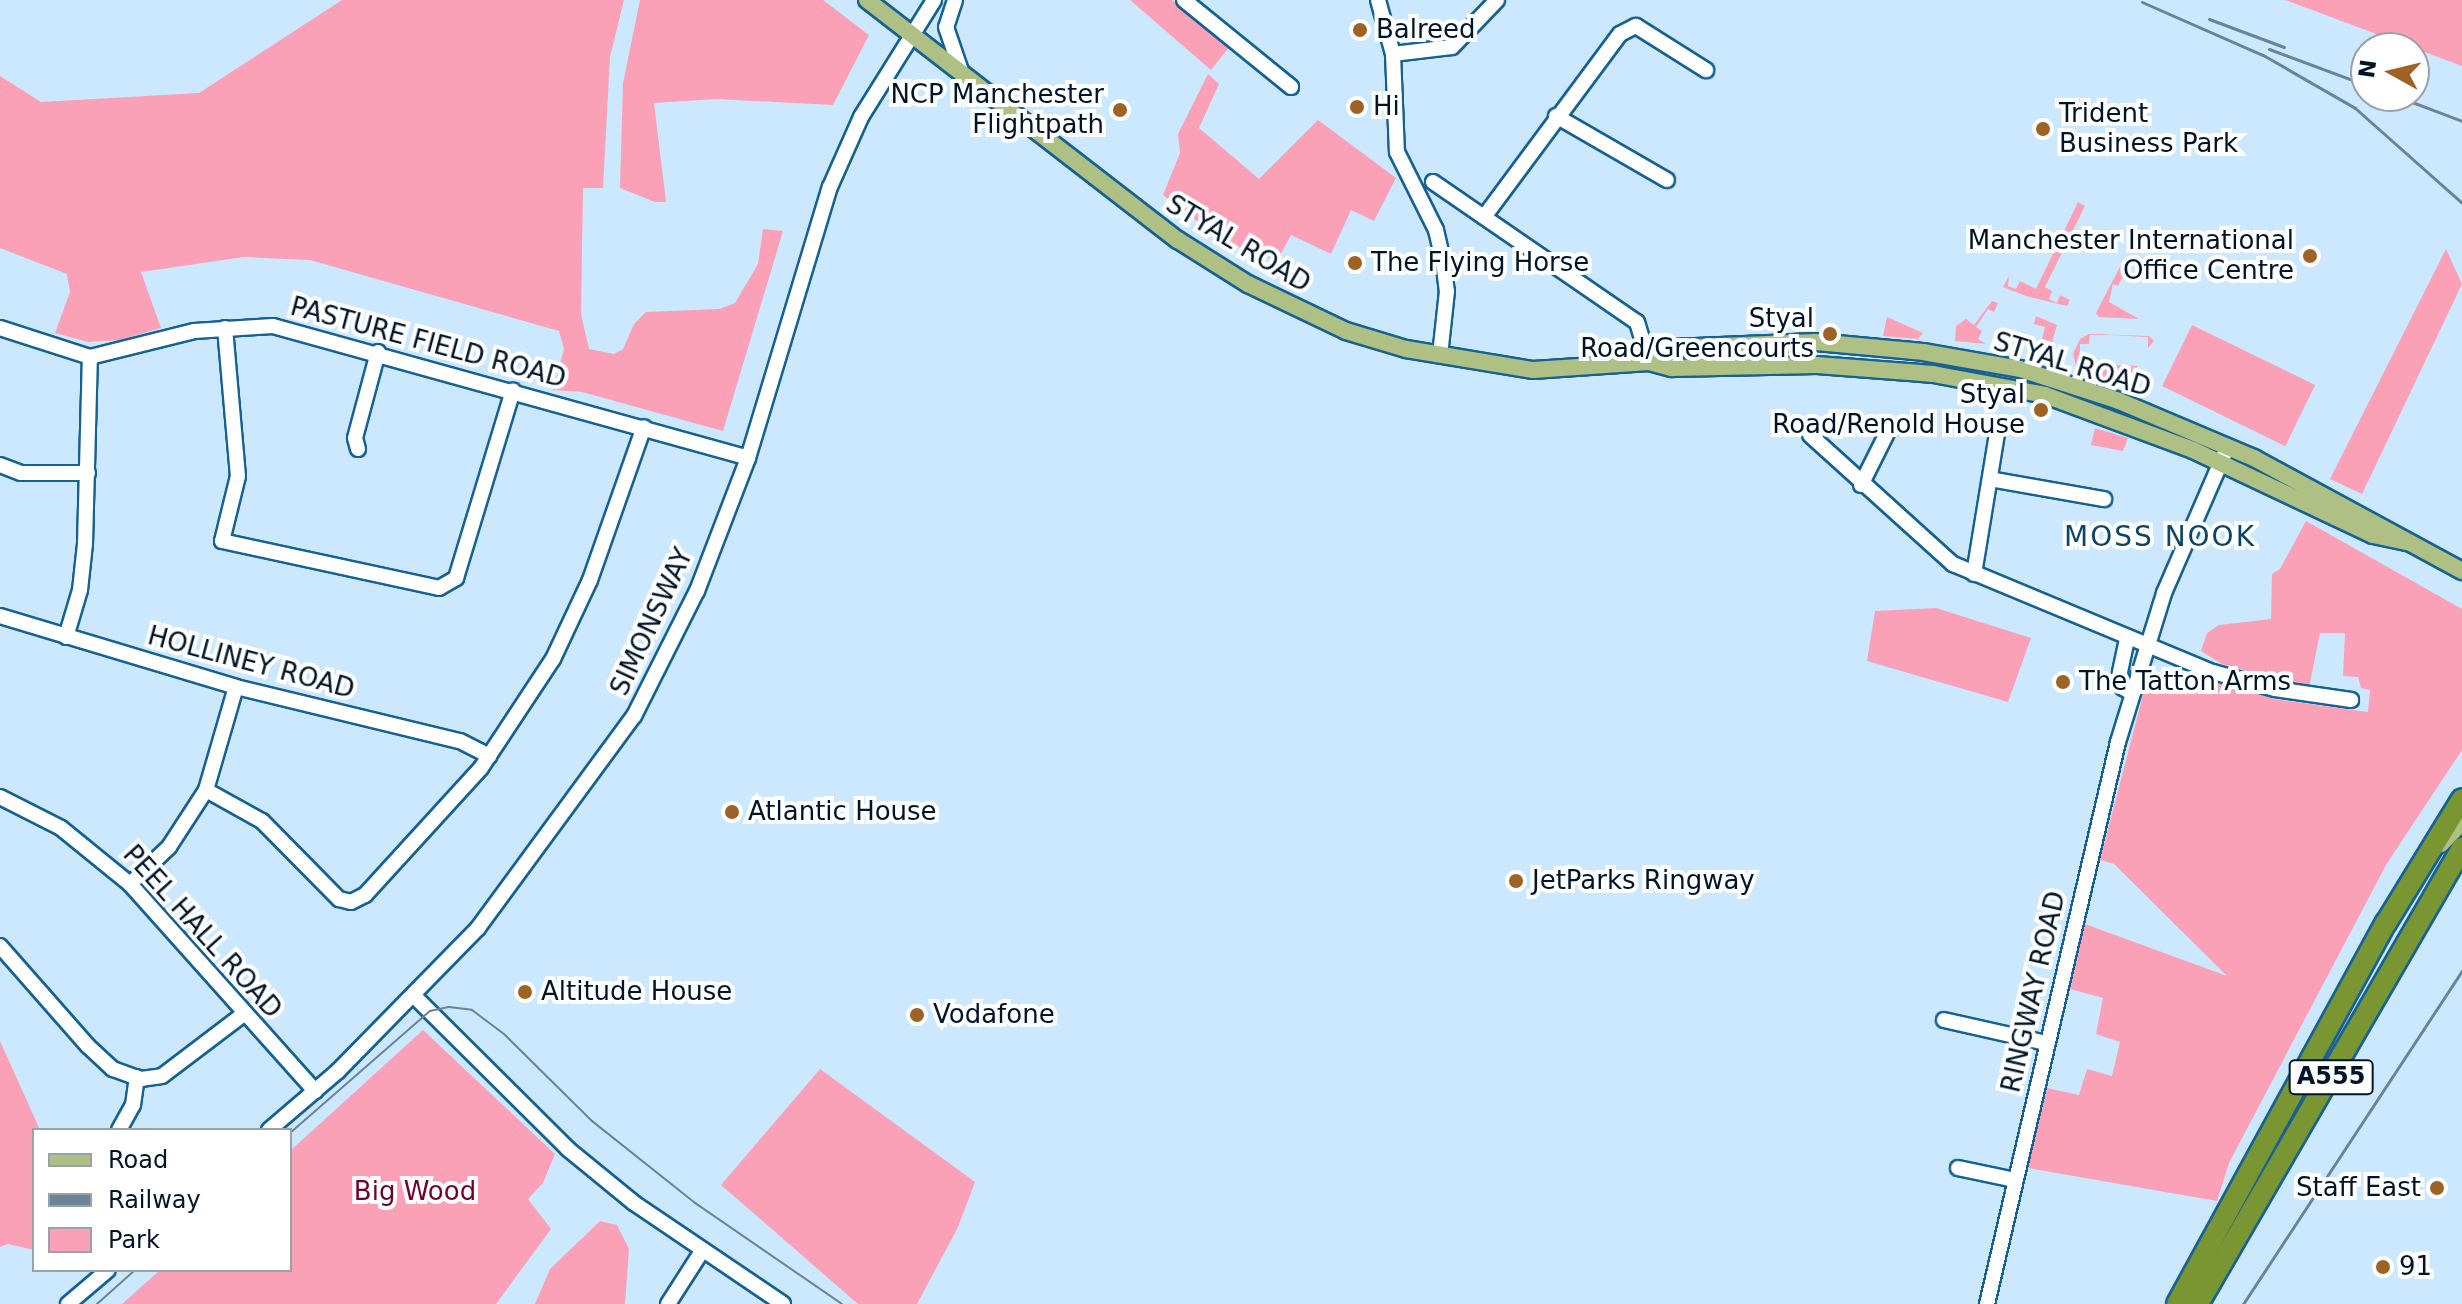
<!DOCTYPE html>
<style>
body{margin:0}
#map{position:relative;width:2462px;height:1304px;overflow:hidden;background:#cce8fe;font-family:"DejaVu Sans",sans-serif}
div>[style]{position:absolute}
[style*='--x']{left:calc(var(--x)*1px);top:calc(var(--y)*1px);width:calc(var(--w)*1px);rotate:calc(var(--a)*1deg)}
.green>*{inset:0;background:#faa1b7;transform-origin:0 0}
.roads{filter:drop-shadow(2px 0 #156193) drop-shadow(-2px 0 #156193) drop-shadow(0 2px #156193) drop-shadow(0 -2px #156193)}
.minor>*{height:14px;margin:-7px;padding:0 7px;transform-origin:7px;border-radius:7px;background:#fff}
.major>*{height:16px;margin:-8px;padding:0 8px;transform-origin:8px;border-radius:8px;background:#afc084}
.highway>*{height:20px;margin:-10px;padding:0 10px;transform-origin:10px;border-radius:10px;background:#7a9632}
.tram>*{height:2px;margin:-1px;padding:0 1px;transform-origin:1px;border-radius:1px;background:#6a8398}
.rail>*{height:3px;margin:-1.5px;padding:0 1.5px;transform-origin:1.5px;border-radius:1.5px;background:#6a8398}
.dots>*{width:22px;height:22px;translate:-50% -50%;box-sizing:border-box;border:4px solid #fff;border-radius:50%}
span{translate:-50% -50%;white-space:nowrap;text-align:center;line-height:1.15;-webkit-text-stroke:8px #fff;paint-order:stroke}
.shield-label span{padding:2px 6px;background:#fff;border:2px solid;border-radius:6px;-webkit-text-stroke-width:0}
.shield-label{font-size:24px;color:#001529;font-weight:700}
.poi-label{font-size:26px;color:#001529}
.left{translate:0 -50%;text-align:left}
.right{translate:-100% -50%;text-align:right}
.street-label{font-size:26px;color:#001529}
.park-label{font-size:26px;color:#6d0132}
.neighbourhood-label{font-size:28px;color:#0b456a;letter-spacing:2px}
.legend{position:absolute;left:32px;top:1128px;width:260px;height:144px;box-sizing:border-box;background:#fff;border:2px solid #99a1a9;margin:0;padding:10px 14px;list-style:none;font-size:24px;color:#001529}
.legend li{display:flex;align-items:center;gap:16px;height:40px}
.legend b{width:40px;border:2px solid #99a1a9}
.north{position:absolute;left:2350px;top:32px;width:80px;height:80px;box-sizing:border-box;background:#fff;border:2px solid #99a1a9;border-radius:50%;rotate:278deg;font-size:22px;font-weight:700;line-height:32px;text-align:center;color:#001529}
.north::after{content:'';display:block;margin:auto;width:28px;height:36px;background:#9e6324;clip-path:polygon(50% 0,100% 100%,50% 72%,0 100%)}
</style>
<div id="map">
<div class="green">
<div style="clip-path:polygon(342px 0,624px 0,610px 57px,603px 188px,583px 188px,581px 314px,589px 349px,614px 354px,623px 349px,634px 324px,646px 312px,720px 309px,735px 303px,758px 264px,763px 229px,783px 231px,723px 431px,582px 392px,553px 390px,564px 349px,559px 331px,310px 260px,244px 257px,141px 272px,161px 328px,120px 340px,88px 342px,55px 333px,70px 292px,67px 274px,0 248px,0 76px,41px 102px,199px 93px)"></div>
<div style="clip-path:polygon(640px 0,823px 0,869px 35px,833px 105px,716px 99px,654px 103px,666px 202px,655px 202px,620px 188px,623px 83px)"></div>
<div style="clip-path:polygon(1130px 0,1172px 0,1230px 46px,1211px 70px)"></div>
<div style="clip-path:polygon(2285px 0,2462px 0,2462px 66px)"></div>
<div style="clip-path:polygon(1208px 74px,1219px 84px,1199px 128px,1259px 179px,1318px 120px,1396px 178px,1374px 221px,1351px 210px,1331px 254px,1291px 235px,1277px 261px,1225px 242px,1163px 195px,1180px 153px,1178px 134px)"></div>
<div style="clip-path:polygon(2078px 202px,2085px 206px,2045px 287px,2052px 291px,2049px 299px,2057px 303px,2060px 295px,2070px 300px,2067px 306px,2026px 296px,2003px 287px,2009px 276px,2008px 286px,2016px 289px,2020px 281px,2036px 289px)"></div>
<div style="clip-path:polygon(2446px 249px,2462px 284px,2362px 494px,2330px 479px)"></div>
<div style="clip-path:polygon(2122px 263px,2134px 274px,2130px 282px,2122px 278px,2118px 286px,2113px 284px,2109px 302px,2139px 319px,2099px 317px,2096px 313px)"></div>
<div style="clip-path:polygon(1992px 301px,1998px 303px,1994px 312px,1988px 309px,1976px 327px,1982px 331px,1978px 339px,1986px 344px,1955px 341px,1956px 326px,1966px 319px,1974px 325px)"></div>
<div style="clip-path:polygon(2036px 316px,2057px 325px,2051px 346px,2040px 359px,2030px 356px,2032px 346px,2040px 347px,2045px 327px,2034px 324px)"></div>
<div style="clip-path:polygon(1887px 317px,1923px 333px,1918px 339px,1883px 336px)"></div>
<div style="left:2192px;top:325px;width:137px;height:68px;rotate:26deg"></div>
<div style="clip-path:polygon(2089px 334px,2149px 336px,2154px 341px,2148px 348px,2148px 337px,2090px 334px,2089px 344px,2080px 344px,2080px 356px,2089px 356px,2089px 364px,2138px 366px,2121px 384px,2077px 371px,2073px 354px,2080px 339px)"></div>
<div style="clip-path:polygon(2095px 428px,2128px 438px,2123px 451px,2091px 445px)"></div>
<div style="clip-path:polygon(2306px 521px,2462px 609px,2462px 750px,2386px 865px,2229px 1163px,2217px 1201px,2028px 1168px,2047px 1088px,2079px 1095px,2087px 1069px,2112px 1076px,2120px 1042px,2096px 1034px,2103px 998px,2070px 989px,2085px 924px,2227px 976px,2114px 864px,2100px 860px,2149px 672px,2183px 679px,2186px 671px,2274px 699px,2368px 712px,2370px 690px,2361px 688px,2358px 677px,2343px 676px,2345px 633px,2320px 633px,2309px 688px,2222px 664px,2201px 651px,2207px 633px,2219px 625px,2271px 619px,2272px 574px,2280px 569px)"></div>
<div style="clip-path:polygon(1936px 608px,2031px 638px,2008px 702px,1867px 661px,1875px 611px)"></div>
<div style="clip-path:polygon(423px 1030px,555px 1154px,543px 1183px,528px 1199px,551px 1229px,496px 1304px,122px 1304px,160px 1270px,290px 1270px,290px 1151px)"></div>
<div style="clip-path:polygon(0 1041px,40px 1130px,34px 1130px,34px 1250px,8px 1244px,0 1247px)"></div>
<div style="clip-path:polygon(820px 1069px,975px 1182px,958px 1227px,917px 1304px,858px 1304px,721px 1185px)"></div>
<div style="clip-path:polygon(600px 1221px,617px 1225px,629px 1249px,625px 1304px,535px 1304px,550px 1269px)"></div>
</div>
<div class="roads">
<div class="minor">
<div style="--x:955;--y:0;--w:28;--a:108"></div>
<div style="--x:946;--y:27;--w:50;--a:71.2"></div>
<div style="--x:1184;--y:0;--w:138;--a:39.1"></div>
<div style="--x:1378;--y:0;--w:56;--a:74.5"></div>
<div style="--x:1393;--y:54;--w:98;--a:87.7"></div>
<div style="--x:1397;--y:152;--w:87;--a:63.4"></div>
<div style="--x:1436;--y:230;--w:31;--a:77"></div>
<div style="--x:1443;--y:260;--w:31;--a:83"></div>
<div style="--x:1447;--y:291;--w:64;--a:96.2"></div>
<div style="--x:1393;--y:54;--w:59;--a:-6.8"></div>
<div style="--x:1452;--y:47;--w:65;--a:-46.2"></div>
<div style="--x:1556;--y:116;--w:128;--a:30"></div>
<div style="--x:1433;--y:182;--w:247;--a:34.5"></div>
<div style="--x:1637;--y:322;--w:42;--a:73.3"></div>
<div style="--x:1484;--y:217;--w:228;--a:-53.4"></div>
<div style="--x:1620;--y:34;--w:18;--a:-27"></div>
<div style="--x:1636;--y:26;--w:83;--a:32.2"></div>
<div style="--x:0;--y:328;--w:95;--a:17.9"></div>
<div style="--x:90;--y:357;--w:107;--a:-14"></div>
<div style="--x:194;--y:331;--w:79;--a:-3.6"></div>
<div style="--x:273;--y:326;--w:493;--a:15.5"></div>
<div style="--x:225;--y:328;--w:149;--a:85"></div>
<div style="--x:238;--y:476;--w:67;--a:103.8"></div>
<div style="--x:222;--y:541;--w:222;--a:12.2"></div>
<div style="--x:439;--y:588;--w:20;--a:-30"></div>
<div style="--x:456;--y:578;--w:196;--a:-73.1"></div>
<div style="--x:1810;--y:435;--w:193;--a:42.1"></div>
<div style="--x:1953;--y:564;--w:282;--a:22.6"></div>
<div style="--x:2213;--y:672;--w:64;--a:15.3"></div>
<div style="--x:2275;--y:689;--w:77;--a:8.2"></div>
<div style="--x:358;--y:449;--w:11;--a:-105"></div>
<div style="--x:355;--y:438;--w:89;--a:-75"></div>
<div style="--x:0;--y:465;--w:22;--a:21"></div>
<div style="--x:21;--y:473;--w:67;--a:0"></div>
<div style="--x:1990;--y:479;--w:116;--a:10"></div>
<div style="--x:1861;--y:485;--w:63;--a:-63.4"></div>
<div style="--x:1889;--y:429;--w:16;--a:-15"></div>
<div style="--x:1974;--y:574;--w:148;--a:-80.7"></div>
<div style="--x:0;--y:616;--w:246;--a:16.7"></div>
<div style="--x:236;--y:687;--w:230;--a:13.6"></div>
<div style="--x:460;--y:741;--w:33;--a:27"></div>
<div style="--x:66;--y:637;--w:49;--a:-73.4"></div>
<div style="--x:80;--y:590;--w:46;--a:-83.8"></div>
<div style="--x:85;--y:544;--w:187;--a:-88.5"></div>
<div style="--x:2127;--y:639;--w:35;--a:102"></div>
<div style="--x:2120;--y:673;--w:15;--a:79"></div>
<div style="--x:2123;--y:688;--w:10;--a:29"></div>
<div style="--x:206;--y:790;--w:64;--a:29"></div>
<div style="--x:262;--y:821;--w:110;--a:45.4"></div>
<div style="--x:339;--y:899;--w:12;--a:14"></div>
<div style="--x:351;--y:902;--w:16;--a:-27"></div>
<div style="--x:365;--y:895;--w:172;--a:-47.6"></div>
<div style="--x:481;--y:768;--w:131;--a:-56.6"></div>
<div style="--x:553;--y:659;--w:87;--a:-64.9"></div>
<div style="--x:590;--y:580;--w:162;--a:-70.6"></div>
<div style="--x:0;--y:797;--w:68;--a:26.9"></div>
<div style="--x:61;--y:828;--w:89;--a:39.1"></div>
<div style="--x:130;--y:884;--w:278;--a:48.2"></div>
<div style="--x:130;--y:884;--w:54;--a:-43.5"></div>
<div style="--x:169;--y:847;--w:68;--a:-57"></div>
<div style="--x:206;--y:790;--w:107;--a:-73.8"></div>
<div style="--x:0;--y:946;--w:133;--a:48.7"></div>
<div style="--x:88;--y:1046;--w:34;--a:43"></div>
<div style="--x:113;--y:1069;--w:30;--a:20"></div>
<div style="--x:141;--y:1079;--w:21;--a:-8"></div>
<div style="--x:162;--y:1076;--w:104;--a:-37.2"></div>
<div style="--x:413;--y:995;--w:218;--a:44.8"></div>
<div style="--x:568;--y:1149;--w:85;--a:39.3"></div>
<div style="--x:634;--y:1203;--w:180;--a:34.1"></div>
<div style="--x:1944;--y:1020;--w:105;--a:12.7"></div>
<div style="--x:119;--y:1130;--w:29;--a:-61"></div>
<div style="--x:133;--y:1105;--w:28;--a:-82"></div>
<div style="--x:269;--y:1130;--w:91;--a:-40.5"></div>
<div style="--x:338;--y:1071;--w:200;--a:-45.6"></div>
<div style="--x:478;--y:928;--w:263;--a:-53.7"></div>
<div style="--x:634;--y:716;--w:140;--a:-63.3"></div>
<div style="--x:697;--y:591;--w:142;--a:-69"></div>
<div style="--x:748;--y:458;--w:283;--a:-73.2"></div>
<div style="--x:830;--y:187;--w:77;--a:-66.1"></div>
<div style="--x:861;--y:117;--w:138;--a:-58"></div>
<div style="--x:1958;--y:1168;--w:58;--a:11.9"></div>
<div style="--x:68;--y:1304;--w:52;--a:-40.4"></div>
<div style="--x:668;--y:1304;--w:63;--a:-57.3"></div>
<div style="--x:1987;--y:1304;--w:577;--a:-76.88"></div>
<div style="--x:2118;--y:742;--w:156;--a:-72.8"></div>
<div style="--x:2164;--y:593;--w:160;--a:-66.5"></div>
</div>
<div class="major">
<div style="--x:867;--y:0;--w:393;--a:37.7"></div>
<div style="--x:1178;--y:240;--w:83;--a:32.2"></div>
<div style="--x:1248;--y:284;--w:109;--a:25.6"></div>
<div style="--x:1346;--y:331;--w:63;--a:16.7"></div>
<div style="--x:1406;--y:349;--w:129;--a:9.4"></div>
<div style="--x:1533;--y:370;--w:116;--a:-3.9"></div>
<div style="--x:1649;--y:362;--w:24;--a:15"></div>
<div style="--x:1672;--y:368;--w:145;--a:-1.2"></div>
<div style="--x:1817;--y:365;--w:116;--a:4.4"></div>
<div style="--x:1933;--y:374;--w:114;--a:10.6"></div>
<div style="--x:2045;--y:395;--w:158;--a:20.4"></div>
<div style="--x:2193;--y:450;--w:199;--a:25.3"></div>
<div style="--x:2373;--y:535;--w:35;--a:12"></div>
<div style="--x:1649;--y:362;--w:26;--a:-32"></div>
<div style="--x:1671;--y:348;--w:145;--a:-2.4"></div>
<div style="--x:1816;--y:342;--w:107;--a:5.3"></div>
<div style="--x:1923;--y:352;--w:98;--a:9.9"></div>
<div style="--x:2020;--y:369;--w:104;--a:17.9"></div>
<div style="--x:2119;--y:401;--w:147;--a:22.9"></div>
<div style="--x:2254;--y:458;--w:237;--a:28.5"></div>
<div style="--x:2441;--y:844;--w:30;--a:-46"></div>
</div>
<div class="highway">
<div style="--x:2177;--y:1304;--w:435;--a:-61.3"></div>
<div style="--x:2386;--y:923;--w:145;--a:-58.5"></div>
<div style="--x:2198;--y:1304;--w:527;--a:-59.93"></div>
</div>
</div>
<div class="tram">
<div style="--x:290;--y:1133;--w:186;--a:-41.1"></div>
<div style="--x:430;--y:1011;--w:19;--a:-12"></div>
<div style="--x:449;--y:1007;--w:23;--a:7"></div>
<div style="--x:472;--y:1010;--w:40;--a:37"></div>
<div style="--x:504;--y:1034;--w:124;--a:44.7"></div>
<div style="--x:592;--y:1121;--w:132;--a:38.5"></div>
<div style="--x:695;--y:1203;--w:178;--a:34.5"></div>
<div style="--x:97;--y:1304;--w:51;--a:-41.8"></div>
</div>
<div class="rail">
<div style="--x:2142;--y:2;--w:132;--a:23.7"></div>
<div style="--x:2263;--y:55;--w:106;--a:29.9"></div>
<div style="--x:2355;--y:108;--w:143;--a:41.6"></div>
<div style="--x:2209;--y:19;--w:80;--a:20.5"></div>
<div style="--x:2269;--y:49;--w:103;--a:20.4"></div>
<div style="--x:2396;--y:96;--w:71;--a:20.7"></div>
<div style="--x:2243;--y:1304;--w:399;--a:-56.7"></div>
</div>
<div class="dots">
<div style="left:1360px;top:30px;background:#9e6324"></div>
<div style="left:1357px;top:107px;background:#9e6324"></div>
<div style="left:1120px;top:110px;background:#9e6324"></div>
<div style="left:2043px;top:129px;background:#9e6324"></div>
<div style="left:2310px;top:256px;background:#9e6324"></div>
<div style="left:1355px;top:263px;background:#9e6324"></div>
<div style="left:1830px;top:334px;background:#9e6324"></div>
<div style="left:2041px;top:410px;background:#9e6324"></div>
<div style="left:2063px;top:682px;background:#9e6324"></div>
<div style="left:732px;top:812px;background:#9e6324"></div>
<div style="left:1516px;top:881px;background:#9e6324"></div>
<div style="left:525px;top:992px;background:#9e6324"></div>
<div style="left:917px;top:1015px;background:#9e6324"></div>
<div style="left:2437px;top:1188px;background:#9e6324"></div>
<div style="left:2383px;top:1267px;background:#9e6324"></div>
</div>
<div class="shield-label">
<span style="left:2331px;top:1077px">A555</span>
</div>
<div class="poi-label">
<span class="left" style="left:1376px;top:30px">Balreed</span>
<span class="right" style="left:1104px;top:110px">NCP Manchester<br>Flightpath</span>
<span class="left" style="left:1373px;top:107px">Hi</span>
<span class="left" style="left:2059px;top:129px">Trident<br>Business Park</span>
<span class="right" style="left:2294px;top:256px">Manchester International<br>Office Centre</span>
<span class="left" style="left:1371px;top:263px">The Flying Horse</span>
<span class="right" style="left:1814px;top:334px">Styal<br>Road/Greencourts</span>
<span class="right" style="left:2025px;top:410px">Styal<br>Road/Renold House</span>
<span class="left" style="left:2079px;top:682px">The Tatton Arms</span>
<span class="left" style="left:748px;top:812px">Atlantic House</span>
<span class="left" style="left:1532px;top:881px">JetParks Ringway</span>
<span class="left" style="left:541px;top:992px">Altitude House</span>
<span class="left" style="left:933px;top:1015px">Vodafone</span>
<span class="right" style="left:2421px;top:1188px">Staff East</span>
<span class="left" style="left:2399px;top:1267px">91</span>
</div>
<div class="street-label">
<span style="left:1238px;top:244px;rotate:31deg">STYAL ROAD</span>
<span style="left:428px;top:343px;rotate:15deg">PASTURE FIELD ROAD</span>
<span style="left:2072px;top:365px;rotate:17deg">STYAL ROAD</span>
<span style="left:652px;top:622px;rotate:-65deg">SIMONSWAY</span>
<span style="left:251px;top:663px;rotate:15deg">HOLLINEY ROAD</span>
<span style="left:202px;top:932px;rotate:48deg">PEEL HALL ROAD</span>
<span style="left:2034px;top:992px;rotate:-77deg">RINGWAY ROAD</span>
</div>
<div class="park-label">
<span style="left:415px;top:1192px">Big Wood</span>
</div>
<div class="neighbourhood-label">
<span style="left:2160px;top:537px">MOSS NOOK</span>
</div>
<ul class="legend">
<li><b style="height:10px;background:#afc084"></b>Road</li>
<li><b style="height:10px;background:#6a8398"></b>Railway</li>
<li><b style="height:22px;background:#faa1b7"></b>Park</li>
</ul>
<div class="north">N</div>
</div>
